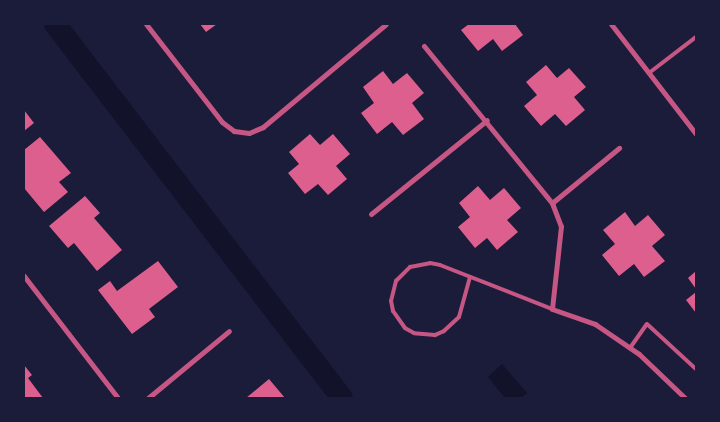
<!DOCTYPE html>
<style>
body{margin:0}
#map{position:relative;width:720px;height:422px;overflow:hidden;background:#1b1b3a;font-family:"Fira Sans",sans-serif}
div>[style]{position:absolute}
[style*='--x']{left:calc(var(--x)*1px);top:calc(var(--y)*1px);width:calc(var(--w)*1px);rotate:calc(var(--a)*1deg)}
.water>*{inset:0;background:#12122b}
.canal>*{height:22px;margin:-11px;padding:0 11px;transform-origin:11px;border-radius:11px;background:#12122b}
.building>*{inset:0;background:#dd5f8e}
.service>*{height:4px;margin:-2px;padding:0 2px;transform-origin:2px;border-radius:2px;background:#c65784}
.minor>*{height:5px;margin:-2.5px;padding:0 2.5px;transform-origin:2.5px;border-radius:2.5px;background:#c65784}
span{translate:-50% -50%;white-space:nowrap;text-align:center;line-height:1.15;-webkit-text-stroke:5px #1b1b3a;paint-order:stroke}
.frame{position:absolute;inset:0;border:25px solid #1b1b3a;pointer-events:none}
</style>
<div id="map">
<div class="water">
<div style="clip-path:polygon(502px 364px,527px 393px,521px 398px,505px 398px,488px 377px)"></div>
</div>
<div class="canal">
<div style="--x:55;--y:24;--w:471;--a:52.5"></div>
</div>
<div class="building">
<div style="clip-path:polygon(200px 24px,217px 24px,206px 32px)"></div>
<div style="clip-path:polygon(469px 24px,515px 24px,523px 35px,502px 51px,493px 39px,478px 51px,461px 30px)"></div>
<div style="clip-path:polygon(546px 65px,557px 78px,569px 68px,586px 87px,574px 97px,585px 110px,566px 126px,555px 114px,541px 126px,524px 106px,537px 95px,526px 82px)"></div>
<div style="clip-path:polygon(383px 71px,393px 84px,407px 73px,424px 93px,412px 103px,424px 119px,403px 135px,392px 122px,377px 134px,361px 113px,374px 103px,363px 87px)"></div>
<div style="clip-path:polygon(24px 110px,34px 123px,24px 131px)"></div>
<div style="clip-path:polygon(310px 134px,320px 145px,333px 134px,350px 154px,336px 166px,347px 179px,328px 195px,318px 184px,305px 194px,288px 173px,299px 164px,289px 152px)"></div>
<div style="clip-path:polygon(40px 137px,71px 173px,59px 182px,68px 192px,44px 212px,24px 188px,24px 150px)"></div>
<div style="clip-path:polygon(478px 186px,490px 200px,504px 188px,521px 208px,507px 220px,518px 232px,497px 250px,487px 238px,475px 248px,458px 227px,470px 217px,459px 203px)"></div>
<div style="clip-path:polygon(85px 196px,100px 213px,94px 218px,122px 250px,97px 271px,74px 243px,68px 248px,49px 226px)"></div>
<div style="clip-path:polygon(625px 212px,635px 226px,648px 215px,665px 235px,652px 246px,665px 261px,644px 277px,634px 264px,619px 276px,602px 255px,615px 244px,603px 230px)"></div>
<div style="clip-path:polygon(158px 261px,178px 287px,149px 309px,155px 317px,132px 334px,98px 290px,110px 281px,117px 291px)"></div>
<div style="clip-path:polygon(696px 271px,696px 289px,688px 278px)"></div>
<div style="clip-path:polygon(696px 292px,696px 313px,686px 300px)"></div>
<div style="clip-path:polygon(24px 365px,32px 375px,28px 378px,43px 398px,24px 398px)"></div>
<div style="clip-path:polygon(269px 379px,285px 398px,246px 398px)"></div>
</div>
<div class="service">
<div style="--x:649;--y:73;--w:59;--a:-37.5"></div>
<div style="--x:470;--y:277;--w:41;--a:105.4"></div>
<div style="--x:459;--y:317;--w:21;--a:137"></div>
<div style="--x:444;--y:331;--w:10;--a:156"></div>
<div style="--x:435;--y:335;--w:21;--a:-175"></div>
<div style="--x:414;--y:333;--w:10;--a:-151"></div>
<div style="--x:405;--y:328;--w:21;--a:-125"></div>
<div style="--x:393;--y:311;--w:10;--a:-101"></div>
<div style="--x:391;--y:301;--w:21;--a:-76"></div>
<div style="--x:396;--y:281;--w:20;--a:-45"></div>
<div style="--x:410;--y:267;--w:20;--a:-11"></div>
<div style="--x:430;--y:263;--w:10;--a:11"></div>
<div style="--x:440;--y:265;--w:120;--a:21.4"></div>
<div style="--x:630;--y:348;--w:29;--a:-55"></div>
<div style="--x:647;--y:324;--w:67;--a:42.6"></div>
</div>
<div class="minor">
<div style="--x:146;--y:24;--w:124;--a:52.2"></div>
<div style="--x:222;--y:122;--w:15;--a:37"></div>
<div style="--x:234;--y:131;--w:15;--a:8"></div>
<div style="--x:249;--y:133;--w:15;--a:-23"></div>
<div style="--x:263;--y:127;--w:160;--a:-39.9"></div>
<div style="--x:611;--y:24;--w:139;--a:52.3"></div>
<div style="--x:424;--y:46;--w:203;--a:50.8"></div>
<div style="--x:552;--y:203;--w:25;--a:69"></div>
<div style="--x:561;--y:226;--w:83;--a:96.2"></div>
<div style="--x:552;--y:309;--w:46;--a:19.2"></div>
<div style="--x:595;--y:324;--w:53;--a:34.3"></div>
<div style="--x:639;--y:354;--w:64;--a:43.7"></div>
<div style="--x:552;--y:203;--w:87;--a:-39.4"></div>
<div style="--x:371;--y:214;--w:149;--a:-39"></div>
<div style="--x:24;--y:276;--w:154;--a:52.4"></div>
<div style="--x:148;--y:398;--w:105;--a:-39.6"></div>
</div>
<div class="frame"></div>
</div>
